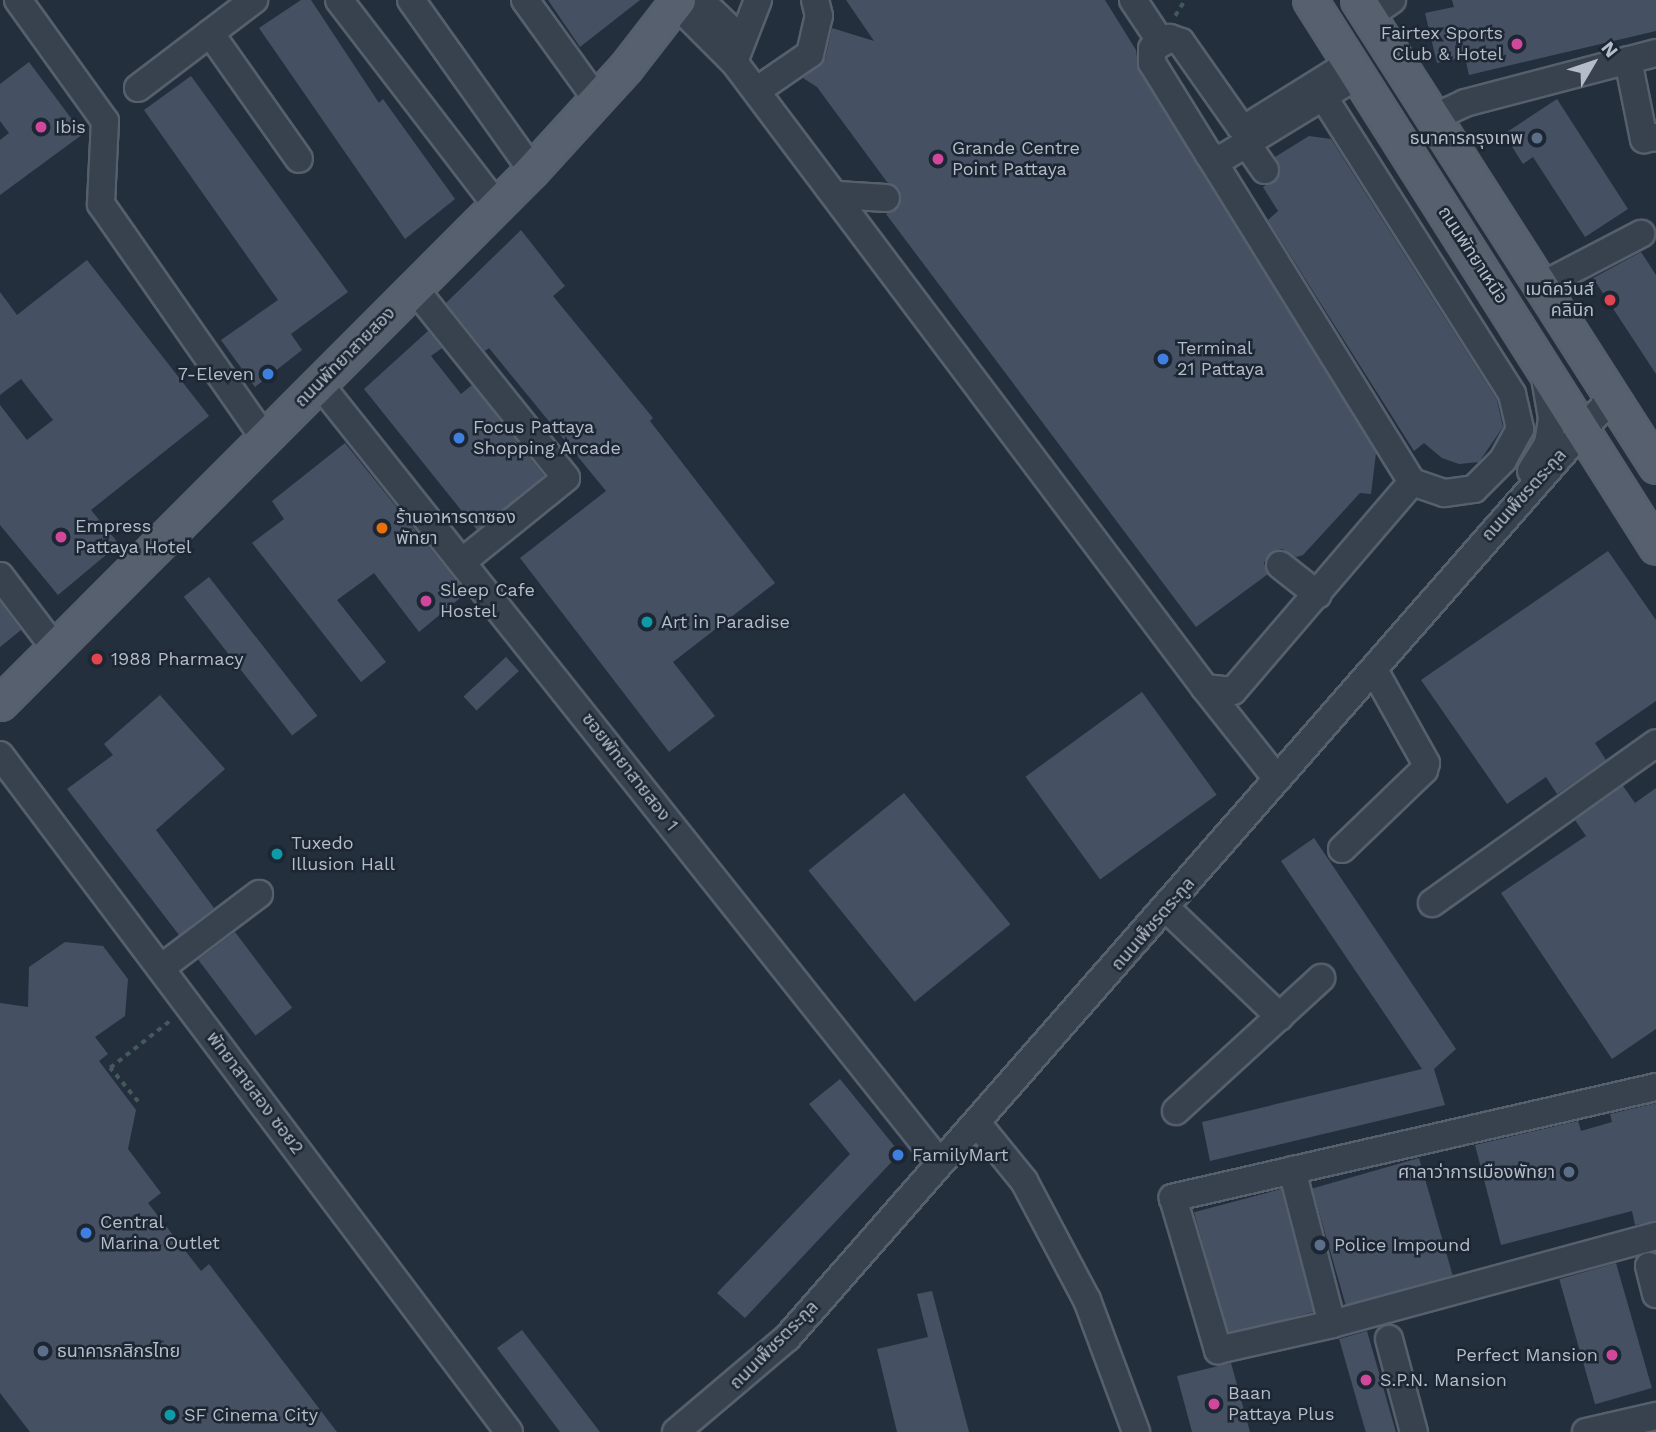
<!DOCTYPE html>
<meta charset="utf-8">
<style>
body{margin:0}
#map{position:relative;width:1656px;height:1432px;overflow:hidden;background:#242f3e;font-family:"Work Sans","Noto Sans Thai",sans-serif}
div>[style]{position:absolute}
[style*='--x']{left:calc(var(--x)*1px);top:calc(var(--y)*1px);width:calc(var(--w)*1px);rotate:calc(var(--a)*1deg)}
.building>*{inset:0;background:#455162;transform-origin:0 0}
.path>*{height:3.5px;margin-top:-1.75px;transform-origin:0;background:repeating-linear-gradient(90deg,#44595c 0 5px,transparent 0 10px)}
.roads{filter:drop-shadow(2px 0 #565f6c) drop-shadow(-2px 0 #565f6c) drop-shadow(0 2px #565f6c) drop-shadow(0 -2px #565f6c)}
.minor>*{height:26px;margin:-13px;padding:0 13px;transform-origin:13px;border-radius:13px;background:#38414e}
.major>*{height:33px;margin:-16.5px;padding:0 16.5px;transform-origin:16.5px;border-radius:16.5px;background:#56606e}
.dots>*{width:19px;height:19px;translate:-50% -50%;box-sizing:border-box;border:4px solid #1d2633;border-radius:50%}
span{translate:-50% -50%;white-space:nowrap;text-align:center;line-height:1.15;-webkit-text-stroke:5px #1d2633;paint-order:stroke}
.poi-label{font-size:18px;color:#b4bcc9}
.right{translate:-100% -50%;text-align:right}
.left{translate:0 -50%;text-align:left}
.street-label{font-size:18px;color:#b4bcc9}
.north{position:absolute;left:1558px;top:28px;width:70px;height:70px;-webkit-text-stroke:5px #1d2633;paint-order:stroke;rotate:51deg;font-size:19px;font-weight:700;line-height:28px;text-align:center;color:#b4bcc9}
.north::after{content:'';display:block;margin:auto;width:24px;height:32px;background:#b4bcc9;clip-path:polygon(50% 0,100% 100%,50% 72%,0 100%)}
</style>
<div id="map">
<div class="building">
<div style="clip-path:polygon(301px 0,311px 0,379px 103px,383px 99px,455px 199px,405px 239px,259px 28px)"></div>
<div style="clip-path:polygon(548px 0,640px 0,580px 47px)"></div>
<div style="clip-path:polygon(846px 0,1105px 0,1136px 50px,1139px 71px,1376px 453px,1371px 494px,1360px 493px,1303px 555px,1296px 557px,1282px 549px,1268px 555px,1264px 563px,1268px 574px,1196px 627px,886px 214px,899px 206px,900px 190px,887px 182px,817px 87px,803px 78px,825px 59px,832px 28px,874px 41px)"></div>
<div style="clip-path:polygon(1452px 0,1656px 0,1656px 31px,1469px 75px,1465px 57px,1437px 63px,1425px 13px,1454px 7px)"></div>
<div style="clip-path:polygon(29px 62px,83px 134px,0 195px,0 140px,9px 133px,0 121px,0 84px)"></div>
<div style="clip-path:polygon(191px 76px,348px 292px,291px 334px,302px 350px,255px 387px,221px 340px,278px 300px,144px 110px)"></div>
<div style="clip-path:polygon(1557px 99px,1628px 209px,1585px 237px,1533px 157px,1523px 164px,1504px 134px)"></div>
<div style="clip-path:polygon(1309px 136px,1331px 139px,1497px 400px,1503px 427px,1479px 462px,1459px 464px,1442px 458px,1424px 443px,1414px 451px,1268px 220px,1278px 211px,1263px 187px,1279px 176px,1275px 157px)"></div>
<div style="clip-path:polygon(521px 230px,565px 286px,553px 296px,653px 418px,650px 421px,775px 583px,673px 662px,715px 716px,669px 752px,520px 558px,606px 491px,489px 348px,485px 351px,446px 303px)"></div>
<div style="clip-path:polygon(1641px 252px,1656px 275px,1656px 374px,1593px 278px)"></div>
<div style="clip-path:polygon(87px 260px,209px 416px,91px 510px,119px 544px,58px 595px,0 525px,0 405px,27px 440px,53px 420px,21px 379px,0 395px,0 292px,17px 315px)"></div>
<div style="clip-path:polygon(428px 331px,442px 348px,431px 356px,461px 394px,472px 385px,544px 476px,477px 530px,364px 389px)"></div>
<div style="clip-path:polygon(345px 443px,466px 593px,419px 632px,374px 573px,337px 600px,386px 662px,361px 682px,252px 543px,284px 519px,272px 501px)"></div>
<div style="clip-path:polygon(1608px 551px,1656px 620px,1656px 701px,1595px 743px,1606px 760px,1557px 794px,1546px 777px,1507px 804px,1421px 680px)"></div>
<div style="left:209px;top:577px;width:176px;height:32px;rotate:52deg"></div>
<div style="clip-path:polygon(0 602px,21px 630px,0 647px)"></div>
<div style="left:506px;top:657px;width:19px;height:58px;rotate:47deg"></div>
<div style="left:1142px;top:692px;width:127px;height:144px;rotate:54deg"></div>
<div style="clip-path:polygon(160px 695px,225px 769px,156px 830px,214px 908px,179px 935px,67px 789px,113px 755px,104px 744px)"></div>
<div style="clip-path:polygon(1623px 786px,1635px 803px,1656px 788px,1656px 1029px,1612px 1059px,1501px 893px,1586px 836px,1575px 820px)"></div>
<div style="left:904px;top:793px;width:169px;height:123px;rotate:51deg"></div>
<div style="clip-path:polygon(1314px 838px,1456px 1049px,1434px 1069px,1445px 1105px,1210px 1161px,1202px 1122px,1422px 1069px,1281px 861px)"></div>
<div style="left:235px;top:932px;width:95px;height:46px;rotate:53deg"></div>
<div style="clip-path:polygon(65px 942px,103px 946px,128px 979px,125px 1016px,95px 1037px,108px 1054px,99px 1061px,136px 1110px,128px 1149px,161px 1193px,148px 1203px,201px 1271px,209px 1264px,337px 1432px,30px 1432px,0 1393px,0 1003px,28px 1007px,29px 967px)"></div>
<div style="clip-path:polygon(840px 1079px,900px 1153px,745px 1318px,717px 1293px,850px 1154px,809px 1104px)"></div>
<div style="clip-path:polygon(1656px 1103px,1656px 1221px,1635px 1225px,1632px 1211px,1501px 1245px,1475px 1145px,1578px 1121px,1581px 1131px,1612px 1122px,1610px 1114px)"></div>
<div style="left:1419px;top:1158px;width:122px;height:111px;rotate:74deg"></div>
<div style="left:1281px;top:1189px;width:127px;height:90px;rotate:75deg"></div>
<div style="left:1616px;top:1263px;width:130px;height:59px;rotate:74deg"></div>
<div style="clip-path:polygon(932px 1291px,969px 1432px,897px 1432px,877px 1349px,928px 1337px,917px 1294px)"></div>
<div style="clip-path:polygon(522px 1330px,600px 1432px,560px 1432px,497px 1348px)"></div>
<div style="left:1367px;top:1331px;width:105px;height:29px;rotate:74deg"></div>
<div style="clip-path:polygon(1231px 1363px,1250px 1432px,1192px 1432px,1177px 1376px)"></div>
</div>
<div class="path">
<div style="--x:1175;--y:16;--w:19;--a:-58"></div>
<div style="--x:138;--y:1102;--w:44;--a:-129.5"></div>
<div style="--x:110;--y:1068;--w:78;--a:-38.2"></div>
</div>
<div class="roads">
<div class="minor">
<div style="--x:18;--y:0;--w:149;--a:54.3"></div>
<div style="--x:105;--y:121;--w:83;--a:92.8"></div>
<div style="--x:101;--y:204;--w:287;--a:55.1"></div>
<div style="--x:339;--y:0;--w:260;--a:52.5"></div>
<div style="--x:411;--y:0;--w:209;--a:54.6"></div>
<div style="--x:525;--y:0;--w:123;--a:54.2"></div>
<div style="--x:700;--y:0;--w:57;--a:43.6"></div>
<div style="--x:758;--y:0;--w:66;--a:111.2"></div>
<div style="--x:734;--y:62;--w:783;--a:53.04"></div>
<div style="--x:1205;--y:688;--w:28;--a:6"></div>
<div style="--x:1233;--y:691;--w:275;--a:-49.4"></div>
<div style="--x:1412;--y:482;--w:385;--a:-121.8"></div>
<div style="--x:1133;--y:0;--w:50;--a:56.3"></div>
<div style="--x:675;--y:3;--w:83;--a:45"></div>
<div style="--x:1369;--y:16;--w:28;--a:-35"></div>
<div style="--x:210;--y:33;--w:154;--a:54.8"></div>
<div style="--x:1628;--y:60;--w:81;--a:78.6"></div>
<div style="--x:1644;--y:139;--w:12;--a:-9"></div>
<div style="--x:1350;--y:63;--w:121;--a:148.1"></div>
<div style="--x:1247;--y:127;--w:7;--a:-172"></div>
<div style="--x:1240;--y:126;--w:103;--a:-125.1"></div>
<div style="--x:1181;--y:42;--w:12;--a:-160"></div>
<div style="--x:1170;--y:38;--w:21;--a:149"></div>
<div style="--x:1152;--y:49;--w:14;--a:90"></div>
<div style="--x:1152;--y:63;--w:108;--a:58.2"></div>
<div style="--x:1209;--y:155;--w:13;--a:18"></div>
<div style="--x:1221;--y:159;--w:161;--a:-31.5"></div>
<div style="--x:138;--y:88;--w:146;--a:-37.2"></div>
<div style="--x:759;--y:89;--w:62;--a:-34.5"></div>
<div style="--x:810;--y:54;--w:39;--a:-77"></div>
<div style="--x:819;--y:16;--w:16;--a:-104"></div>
<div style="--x:1323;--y:96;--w:353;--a:57.6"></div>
<div style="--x:1512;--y:394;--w:36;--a:77"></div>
<div style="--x:1520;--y:429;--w:35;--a:119"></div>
<div style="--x:1503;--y:460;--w:41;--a:135"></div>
<div style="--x:1474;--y:489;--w:30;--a:172"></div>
<div style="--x:1444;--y:493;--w:34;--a:-161"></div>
<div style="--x:1433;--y:118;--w:35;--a:-25"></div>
<div style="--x:1465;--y:103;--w:197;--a:-14.7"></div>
<div style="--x:1246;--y:143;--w:33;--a:55"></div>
<div style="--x:837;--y:195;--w:49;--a:3.5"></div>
<div style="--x:1541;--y:286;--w:113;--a:-27.5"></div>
<div style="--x:414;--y:288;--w:243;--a:51.3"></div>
<div style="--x:566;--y:478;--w:132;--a:141.1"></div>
<div style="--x:318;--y:382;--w:998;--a:51.47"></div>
<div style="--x:1531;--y:471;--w:32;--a:-58"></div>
<div style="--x:1548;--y:444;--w:26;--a:-81"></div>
<div style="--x:1552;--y:418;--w:41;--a:-99.9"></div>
<div style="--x:1280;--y:565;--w:48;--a:38.3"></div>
<div style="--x:0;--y:576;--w:89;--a:52.7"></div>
<div style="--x:1205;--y:688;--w:116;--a:51.6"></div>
<div style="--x:0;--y:755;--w:847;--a:53.06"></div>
<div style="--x:1342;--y:849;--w:114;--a:-43.9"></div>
<div style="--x:1424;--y:770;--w:7;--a:-74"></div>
<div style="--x:1426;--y:763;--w:107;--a:-119.2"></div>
<div style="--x:1432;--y:903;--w:275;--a:-35.5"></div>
<div style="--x:1167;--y:909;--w:156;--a:43.7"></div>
<div style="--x:161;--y:968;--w:123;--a:-37.1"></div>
<div style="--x:1656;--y:1087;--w:496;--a:167.1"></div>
<div style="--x:1173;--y:1198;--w:159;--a:73.5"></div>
<div style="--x:1218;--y:1350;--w:117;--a:-12.8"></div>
<div style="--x:1332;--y:1324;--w:336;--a:-15.2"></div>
<div style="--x:1176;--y:1111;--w:197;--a:-42.5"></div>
<div style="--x:977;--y:1123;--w:75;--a:51"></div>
<div style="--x:1024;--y:1181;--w:135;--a:62.1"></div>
<div style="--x:1087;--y:1300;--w:141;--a:69.6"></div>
<div style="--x:1292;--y:1170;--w:159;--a:75.4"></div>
<div style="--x:1649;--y:1266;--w:29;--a:76"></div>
<div style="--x:1389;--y:1339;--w:96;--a:75"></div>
<div style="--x:676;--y:1432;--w:145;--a:-40.3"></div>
<div style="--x:787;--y:1338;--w:1251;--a:-48.76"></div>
<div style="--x:1586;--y:1432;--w:72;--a:-12.9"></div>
</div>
<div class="major">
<div style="--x:1310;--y:0;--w:647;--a:57.68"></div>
<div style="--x:1358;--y:0;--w:553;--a:57.4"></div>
<div style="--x:0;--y:703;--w:753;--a:-45.05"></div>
<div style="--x:532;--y:170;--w:139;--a:-47.6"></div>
<div style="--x:626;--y:67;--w:85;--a:-52.2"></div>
</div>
</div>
<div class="dots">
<div style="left:1517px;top:44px;background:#d1479c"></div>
<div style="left:41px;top:127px;background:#d1479c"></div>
<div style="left:1537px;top:138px;background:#5c6f8a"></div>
<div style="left:938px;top:159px;background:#d1479c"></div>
<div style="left:1610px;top:300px;background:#e0444e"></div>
<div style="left:1163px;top:359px;background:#3f7fe0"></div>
<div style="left:268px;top:374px;background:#3f7fe0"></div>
<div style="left:459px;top:438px;background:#3f7fe0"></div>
<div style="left:382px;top:528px;background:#e8710a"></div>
<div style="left:61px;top:537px;background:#d1479c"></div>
<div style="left:426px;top:601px;background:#d1479c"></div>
<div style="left:647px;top:622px;background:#0f9aa8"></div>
<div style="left:97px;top:659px;background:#e0444e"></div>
<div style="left:277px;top:854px;background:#0f9aa8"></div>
<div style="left:898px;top:1155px;background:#3f7fe0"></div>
<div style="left:1569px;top:1172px;background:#5c6f8a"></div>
<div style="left:86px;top:1233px;background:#3f7fe0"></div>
<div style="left:1320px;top:1245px;background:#5c6f8a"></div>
<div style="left:43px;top:1351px;background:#5c6f8a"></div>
<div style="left:1612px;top:1355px;background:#d1479c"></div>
<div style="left:1366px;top:1380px;background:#d1479c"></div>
<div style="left:1214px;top:1404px;background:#d1479c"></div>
<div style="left:170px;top:1415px;background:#0f9aa8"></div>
</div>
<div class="poi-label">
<span class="right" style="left:1503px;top:44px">Fairtex Sports<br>Club &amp; Hotel</span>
<span class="left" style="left:55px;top:127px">Ibis</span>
<span class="right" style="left:1523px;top:138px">ธนาคารกรุงเทพ</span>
<span class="left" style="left:952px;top:159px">Grande Centre<br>Point Pattaya</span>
<span class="right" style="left:1594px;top:300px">เมดิควีนส์<br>คลินิก</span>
<span class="left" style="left:1177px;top:359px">Terminal<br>21 Pattaya</span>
<span class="right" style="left:254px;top:374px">7-Eleven</span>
<span class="left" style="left:473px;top:438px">Focus Pattaya<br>Shopping Arcade</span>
<span class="left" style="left:396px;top:528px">ร้านอาหารดาซอง<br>พัทยา</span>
<span class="left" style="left:75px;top:537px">Empress<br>Pattaya Hotel</span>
<span class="left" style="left:440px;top:601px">Sleep Cafe<br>Hostel</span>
<span class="left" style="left:661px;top:622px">Art in Paradise</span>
<span class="left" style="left:111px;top:659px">1988 Pharmacy</span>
<span class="left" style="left:291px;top:854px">Tuxedo<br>Illusion Hall</span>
<span class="left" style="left:912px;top:1155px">FamilyMart</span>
<span class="right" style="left:1555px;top:1172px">ศาลาว่าการเมืองพัทยา</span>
<span class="left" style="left:100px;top:1233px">Central<br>Marina Outlet</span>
<span class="left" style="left:1334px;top:1245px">Police Impound</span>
<span class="left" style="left:57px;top:1351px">ธนาคารกสิกรไทย</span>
<span class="right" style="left:1598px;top:1355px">Perfect Mansion</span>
<span class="left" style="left:1380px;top:1380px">S.P.N. Mansion</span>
<span class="left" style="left:1228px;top:1404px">Baan<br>Pattaya Plus</span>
<span class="left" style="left:184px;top:1415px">SF Cinema City</span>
</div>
<div class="street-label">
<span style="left:1473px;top:255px;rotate:57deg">ถนนพัทยาเหนือ</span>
<span style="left:345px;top:357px;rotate:-45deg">ถนนพัทยาสายสอง</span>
<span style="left:1524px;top:495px;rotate:-48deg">ถนนเพ็ชรตระกูล</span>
<span style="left:630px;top:772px;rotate:52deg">ซอยพัทยาสายสอง 1</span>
<span style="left:1153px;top:924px;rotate:-49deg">ถนนเพ็ชรตระกูล</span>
<span style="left:255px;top:1093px;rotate:53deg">พัทยาสายสอง ซอย2</span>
<span style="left:774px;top:1345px;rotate:-45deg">ถนนเพ็ชรตระกูล</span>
</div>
<div class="north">N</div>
</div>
